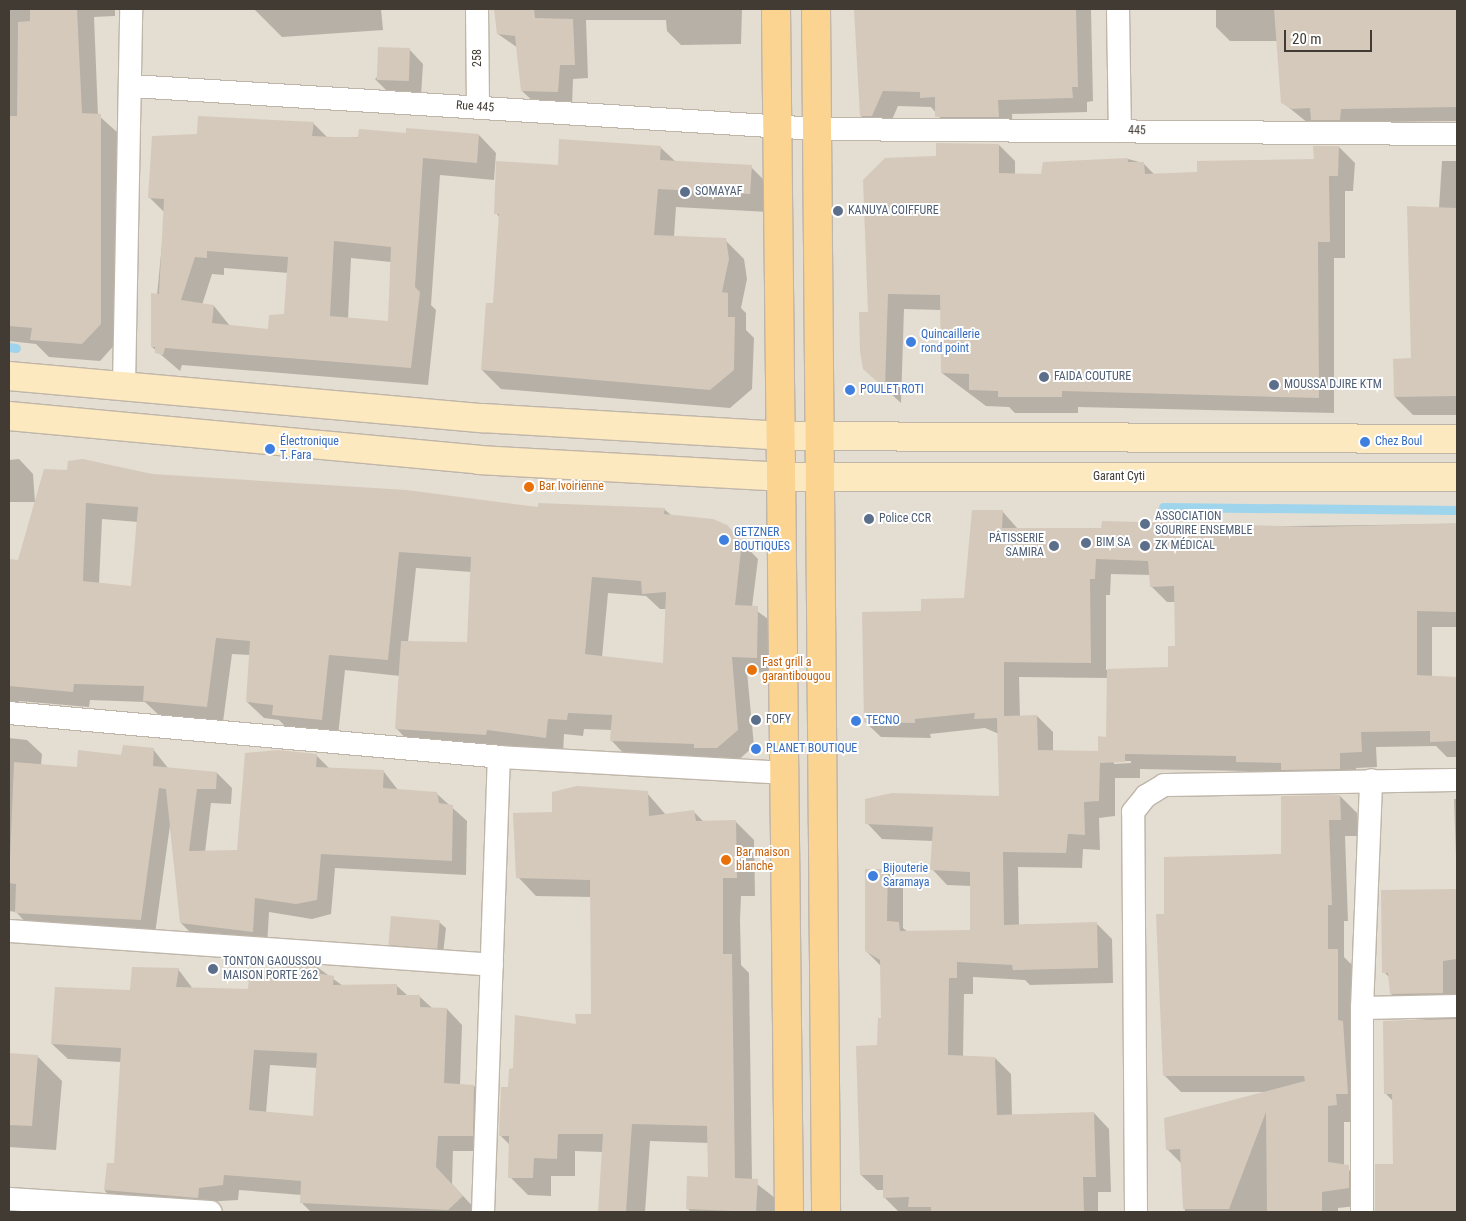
<!DOCTYPE html>
<meta charset="utf-8">
<style>
body{margin:0}
#map{position:relative;width:1466px;height:1221px;overflow:hidden;background:#f1ebe2;font-family:"Roboto Condensed",sans-serif}
div>[style]{position:absolute}
[style*='--x']{left:calc(var(--x)*1px);top:calc(var(--y)*1px);width:calc(var(--w)*1px);rotate:calc(var(--a)*1deg)}
.residential>*{inset:0;background:#e4ddd1;transform-origin:0 0}
.shadow>*{inset:0;background:#0003}
.stream>*{height:9px;margin:-4.5px;padding:0 4.5px;transform-origin:4.5px;border-radius:4.5px;background:#9fd4ed}
.building>*{inset:0;background:#d5c9bb;transform-origin:0 0}
.roads{filter:drop-shadow(1px 0 #bfb5a9) drop-shadow(-1px 0 #bfb5a9) drop-shadow(0 1px #bfb5a9) drop-shadow(0 -1px #bfb5a9)}
.minor>*{height:22px;margin:-11px;padding:0 11px;transform-origin:11px;border-radius:11px;background:#fff}
.secondary>*{height:28px;margin:-14px;padding:0 14px;transform-origin:14px;border-radius:14px;background:#fde9c0}
.primary>*{height:28px;margin:-14px;padding:0 14px;transform-origin:14px;border-radius:14px;background:#fbd491}
.dots>*{width:14px;height:14px;translate:-50% -50%;box-sizing:border-box;border:2px solid #fff;border-radius:50%}
span{translate:-50% -50%;white-space:nowrap;text-align:center;line-height:1.15;-webkit-text-stroke:4px #fff;paint-order:stroke}
.street-label{font-size:12px;color:#423b33}
.service-label{font-size:12px;color:#4e5e75}
.left{translate:0 -50%;text-align:left}
.right{translate:-100% -50%;text-align:right}
.shop-label{font-size:12px;color:#366cbe}
.food-label{font-size:12px;color:#c56008}
.frame{position:absolute;inset:0;border:10px solid #423b33;pointer-events:none}
.scale{position:absolute;left:1284px;top:30px;width:88px;height:22px;box-sizing:border-box;border:2px solid #423b33;border-top:0;padding-left:6px;font-size:15px;line-height:18px;white-space:nowrap;color:#423b33;-webkit-text-stroke:4px #fff;paint-order:stroke}
</style>
<div id="map">
<div class="residential">
<div style="left:9px;top:9px;width:1448px;height:1203px"></div>
</div>
<div class="shadow">
<div style="clip-path:polygon(9px 9px,115px 9px,115px 16px,94px 17px,98px 115px,118px 133px,118px 341px,100px 361px,49px 357px,36px 344px,9px 341px)"></div>
<div style="clip-path:polygon(254px 9px,381px 9px,383px 30px,282px 37px)"></div>
<div style="clip-path:polygon(495px 9px,742px 9px,741px 44px,681px 45px,667px 31px,666px 20px,586px 20px,588px 78px,573px 79px,572px 106px,536px 104px,522px 91px,518px 48px,498px 34px)"></div>
<div style="clip-path:polygon(857px 9px,1091px 9px,1093px 101px,1087px 102px,1087px 112px,1012px 114px,1013px 132px,952px 132px,931px 107px,898px 106px,887px 131px,876px 131px,861px 116px)"></div>
<div style="clip-path:polygon(1216px 9px,1457px 9px,1457px 121px,1308px 123px,1282px 102px,1277px 41px,1230px 41px,1216px 27px)"></div>
<div style="clip-path:polygon(409px 49px,423px 64px,421px 96px,390px 94px,375px 79px)"></div>
<div style="clip-path:polygon(evenodd,313px 123px,328px 138px,479px 135px,496px 153px,494px 180px,440px 175px,431px 305px,436px 310px,428px 385px,182px 365px,180px 371px,152px 347px,165px 213px,149px 197px,198px 135px,313px 123px,351px 258px,391px 262px,389px 322px,348px 319px,351px 258px,313px 123px,224px 268px,289px 273px,286px 315px,269px 330px,230px 326px,214px 306px,202px 305px,212px 274px,224px 275px,224px 268px)"></div>
<div style="clip-path:polygon(999px 145px,1015px 161px,1015px 175px,1042px 175px,1128px 159px,1143px 163px,1155px 175px,1198px 174px,1315px 160px,1339px 147px,1355px 163px,1353px 191px,1345px 191px,1345px 258px,1334px 258px,1334px 413px,1078px 407px,1078px 413px,1015px 413px,1009px 407px,986px 406px,942px 373px,941px 310px,904px 309px,901px 403px,864px 369px,870px 313px,938px 158px)"></div>
<div style="clip-path:polygon(660px 147px,676px 162px,751px 167px,770px 186px,769px 212px,676px 207px,674px 237px,725px 240px,744px 259px,747px 279px,741px 308px,746px 313px,746px 330px,754px 338px,752px 389px,730px 408px,501px 389px,482px 370px,494px 304px,500px 218px,496px 213px,559px 167px)"></div>
<div style="clip-path:polygon(1442px 161px,1457px 161px,1457px 415px,1413px 415px,1395px 397px,1413px 360px,1439px 208px)"></div>
<div style="clip-path:polygon(19px 459px,33px 474px,35px 502px,9px 502px,9px 460px)"></div>
<div style="clip-path:polygon(evenodd,45px 471px,539px 508px,664px 509px,672px 516px,726px 526px,758px 559px,752px 607px,773px 623px,773px 673px,747px 672px,754px 746px,734px 764px,627px 757px,611px 740px,612px 730px,584px 729px,583px 736px,564px 734px,563px 754px,503px 746px,502px 751px,412px 745px,396px 728px,400px 676px,345px 670px,338px 736px,290px 731px,279px 720px,264px 718px,247px 702px,250px 655px,232px 654px,223px 722px,161px 717px,145px 702px,90px 700px,89px 707px,19px 701px,18px 710px,9px 709px,9px 560px,19px 561px,45px 471px,102px 519px,138px 522px,132px 587px,99px 584px,102px 519px,45px 471px,416px 568px,472px 572px,468px 643px,408px 642px,416px 568px,45px 471px,608px 593px,646px 596px,660px 609px,666px 609px,664px 664px,602px 657px,608px 593px)"></div>
<div style="clip-path:polygon(evenodd,1002px 511px,1018px 529px,1457px 524px,1457px 627px,1432px 627px,1432px 677px,1457px 678px,1457px 757px,1447px 757px,1436px 746px,1376px 747px,1377px 767px,1356px 768px,1356px 784px,1253px 777px,1247px 771px,1140px 769px,1140px 778px,1115px 778px,1115px 816px,1099px 818px,1100px 850px,1083px 849px,1082px 868px,1018px 867px,1019px 925px,1096px 923px,1112px 939px,1113px 983px,1030px 985px,1025px 980px,973px 977px,973px 994px,964px 994px,963px 1057px,995px 1058px,1011px 1074px,1012px 1115px,1094px 1113px,1109px 1129px,1111px 1192px,1098px 1192px,1098px 1212px,899px 1212px,884px 1197px,884px 1190px,877px 1190px,861px 1175px,883px 1019px,881px 966px,866px 951px,887px 871px,903px 886px,903px 928px,908px 932px,971px 931px,971px 886px,947px 885px,932px 869px,933px 841px,882px 839px,867px 823px,1000px 797px,999px 734px,985px 728px,930px 734px,931px 738px,881px 737px,865px 722px,923px 613px,965px 599px,1002px 511px,1111px 574px,1151px 575px,1151px 586px,1167px 602px,1176px 602px,1176px 647px,1169px 668px,1106px 670px,1106px 595px,1110px 595px,1111px 574px,1002px 511px,1019px 677px,1108px 678px,1107px 739px,1099px 752px,1053px 752px,1053px 732px,1037px 716px,1020px 717px,1019px 677px,1002px 511px,1114px 761px,1131px 761px,1131px 763px,1114px 764px,1114px 761px)"></div>
<div style="clip-path:polygon(9px 738px,27px 740px,42px 754px,41px 765px,78px 769px,153px 749px,168px 768px,217px 773px,232px 788px,231px 804px,211px 803px,205px 852px,238px 851px,316px 755px,330px 769px,384px 772px,398px 790px,436px 793px,467px 821px,466px 875px,335px 868px,331px 914px,312px 919px,269px 912px,267px 946px,196px 938px,181px 923px,170px 825px,155px 934px,31px 928px,16px 912px,9px 911px)"></div>
<div style="clip-path:polygon(647px 793px,666px 815px,693px 811px,704px 822px,736px 822px,754px 840px,755px 896px,741px 896px,740px 920px,741px 965px,749px 973px,752px 1180px,775px 1198px,775px 1212px,691px 1212px,687px 1208px,710px 1178px,709px 1143px,650px 1141px,645px 1212px,600px 1212px,603px 1152px,575px 1151px,575px 1176px,551px 1176px,551px 1196px,528px 1195px,510px 1177px,510px 1145px,500px 1135px,515px 1070px,592px 1015px,592px 897px,536px 896px,518px 877px,554px 814px)"></div>
<div style="clip-path:polygon(1340px 796px,1357px 813px,1357px 836px,1345px 836px,1348px 921px,1344px 921px,1344px 957px,1354px 967px,1353px 1122px,1344px 1122px,1344px 1166px,1365px 1183px,1365px 1205px,1338px 1208px,1338px 1212px,1185px 1212px,1182px 1164px,1167px 1149px,1264px 1092px,1181px 1092px,1165px 1076px,1165px 915px,1282px 855px)"></div>
<div style="clip-path:polygon(1454px 799px,1457px 799px,1457px 884px)"></div>
<div style="clip-path:polygon(1457px 890px,1457px 1009px,1408px 1010px,1391px 994px,1390px 978px,1384px 972px,1382px 891px)"></div>
<div style="clip-path:polygon(439px 922px,446px 928px,443px 954px,396px 951px,389px 944px)"></div>
<div style="clip-path:polygon(evenodd,317px 967px,343px 986px,396px 985px,408px 996px,419px 996px,432px 1008px,447px 1009px,462px 1025px,460px 1085px,474px 1086px,490px 1102px,488px 1151px,453px 1151px,452px 1184px,478px 1212px,311px 1212px,301px 1202px,302px 1195px,239px 1190px,238px 1200px,121px 1207px,105px 1191px,108px 1164px,115px 1165px,121px 1062px,68px 1059px,52px 1044px,131px 991px,178px 969px,193px 989px,249px 990px,317px 967px,270px 1065px,318px 1068px,314px 1117px,266px 1113px,270px 1065px)"></div>
<div style="clip-path:polygon(1457px 1017px,1457px 1212px,1376px 1212px,1376px 1165px,1395px 1165px,1393px 1101px,1386px 1094px,1385px 1022px)"></div>
<div style="clip-path:polygon(9px 1054px,38px 1057px,62px 1081px,56px 1150px,9px 1147px)"></div>
</div>
<div class="stream">
<div style="--x:9;--y:347;--w:7;--a:8"></div>
<div style="--x:1163;--y:507;--w:294;--a:0.6"></div>
</div>
<div class="building">
<div style="clip-path:polygon(30px 9px,77px 9px,82px 113px,101px 114px,101px 324px,82px 344px,30px 340px,32px 328px,9px 326px,9px 116px,17px 116px,18px 22px,30px 21px)"></div>
<div style="clip-path:polygon(494px 9px,534px 9px,535px 18px,573px 19px,575px 65px,560px 65px,558px 92px,521px 91px,515px 36px,497px 34px)"></div>
<div style="clip-path:polygon(854px 9px,1076px 9px,1078px 87px,1072px 87px,1073px 98px,998px 100px,999px 117px,935px 117px,935px 97px,920px 98px,920px 92px,883px 91px,872px 116px,860px 116px)"></div>
<div style="clip-path:polygon(1274px 9px,1457px 9px,1457px 107px,1341px 109px,1340px 120px,1311px 120px,1310px 108px,1292px 109px,1281px 103px)"></div>
<div style="left:378px;top:47px;width:32px;height:33px;rotate:2deg"></div>
<div style="clip-path:polygon(evenodd,198px 116px,314px 122px,312px 136px,358px 138px,359px 129px,406px 133px,406px 128px,479px 134px,477px 163px,423px 158px,415px 287px,420px 292px,411px 368px,165px 348px,163px 355px,155px 353px,155px 347px,151px 347px,151px 293px,159px 294px,164px 199px,148px 198px,152px 136px,197px 134px,198px 116px,334px 241px,391px 247px,388px 321px,330px 316px,334px 241px,198px 116px,207px 251px,288px 257px,284px 314px,269px 315px,268px 329px,212px 323px,214px 305px,181px 300px,195px 257px,207px 258px,207px 251px)"></div>
<div style="clip-path:polygon(559px 139px,661px 146px,660px 160px,752px 165px,750px 194px,658px 189px,654px 235px,726px 238px,729px 259px,722px 292px,728px 293px,728px 317px,735px 317px,734px 370px,710px 390px,481px 370px,486px 303px,493px 303px,499px 214px,494px 214px,496px 161px,558px 165px)"></div>
<div style="clip-path:polygon(936px 143px,999px 144px,999px 173px,1041px 174px,1043px 162px,1128px 158px,1128px 162px,1144px 162px,1145px 174px,1197px 172px,1197px 161px,1314px 159px,1313px 146px,1339px 146px,1338px 176px,1329px 176px,1330px 242px,1318px 242px,1319px 398px,1062px 391px,1062px 397px,998px 397px,998px 391px,969px 390px,969px 374px,941px 373px,940px 295px,888px 294px,885px 389px,863px 369px,860px 351px,859px 312px,868px 312px,863px 180px,885px 158px,936px 156px)"></div>
<div style="clip-path:polygon(1407px 206px,1457px 208px,1457px 396px,1394px 397px,1393px 359px,1411px 358px)"></div>
<div style="clip-path:polygon(evenodd,83px 459px,152px 474px,406px 490px,538px 507px,538px 503px,665px 508px,664px 514px,713px 519px,727px 525px,742px 541px,735px 605px,758px 606px,757px 658px,732px 657px,738px 730px,717px 748px,694px 748px,694px 744px,610px 741px,612px 715px,568px 713px,567px 720px,548px 719px,546px 738px,487px 730px,486px 735px,395px 729px,401px 641px,467px 642px,471px 557px,399px 552px,388px 660px,329px 655px,322px 720px,272px 715px,273px 705px,246px 702px,250px 641px,216px 638px,207px 707px,143px 701px,144px 686px,74px 684px,73px 692px,9px 686px,9px 559px,18px 560px,44px 469px,67px 470px,68px 461px,83px 459px,86px 503px,138px 507px,131px 586px,83px 581px,86px 503px,83px 459px,592px 577px,641px 581px,642px 594px,666px 592px,663px 663px,585px 654px,592px 577px)"></div>
<div style="clip-path:polygon(evenodd,972px 510px,1003px 510px,1002px 528px,1101px 528px,1102px 521px,1317px 527px,1457px 523px,1456px 612px,1417px 611px,1417px 675px,1457px 677px,1457px 741px,1430px 742px,1430px 731px,1361px 732px,1362px 752px,1340px 753px,1340px 769px,1281px 770px,1281px 763px,1236px 762px,1236px 756px,1125px 754px,1125px 762px,1100px 763px,1099px 801px,1084px 802px,1085px 835px,1068px 834px,1066px 853px,1003px 852px,1004px 925px,1097px 922px,1098px 968px,1013px 970px,1012px 965px,957px 962px,957px 978px,949px 978px,948px 1055px,995px 1057px,997px 1115px,1094px 1112px,1096px 1177px,1083px 1177px,1084px 1212px,931px 1212px,931px 1207px,908px 1207px,909px 1197px,883px 1198px,883px 1175px,860px 1175px,856px 1046px,877px 1045px,878px 1018px,881px 1018px,880px 960px,865px 951px,865px 869px,888px 869px,887px 921px,899px 922px,900px 931px,970px 930px,970px 872px,930px 870px,933px 827px,865px 824px,865px 799px,892px 793px,999px 796px,997px 718px,974px 719px,975px 713px,915px 719px,915px 723px,864px 722px,862px 612px,921px 611px,921px 599px,964px 598px,972px 510px,1096px 559px,1148px 561px,1150px 587px,1174px 586px,1175px 646px,1168px 646px,1168px 667px,1107px 669px,1106px 737px,1098px 736px,1098px 751px,1038px 750px,1037px 715px,1004px 716px,1004px 662px,1091px 663px,1090px 579px,1095px 579px,1096px 559px)"></div>
<div style="clip-path:polygon(123px 745px,154px 748px,153px 766px,217px 772px,216px 789px,197px 789px,189px 851px,237px 850px,245px 753px,278px 750px,317px 754px,316px 767px,384px 770px,383px 788px,437px 792px,439px 803px,453px 805px,452px 861px,321px 854px,317px 900px,296px 904px,255px 898px,253px 932px,180px 923px,166px 789px,159px 788px,141px 920px,15px 913px,16px 884px,9px 883px,14px 762px,77px 767px,78px 750px,121px 755px)"></div>
<div style="clip-path:polygon(577px 786px,648px 791px,649px 816px,694px 810px,696px 821px,736px 820px,737px 878px,723px 878px,723px 954px,732px 954px,735px 1178px,758px 1179px,756px 1212px,686px 1209px,687px 1176px,708px 1177px,707px 1126px,632px 1124px,626px 1212px,598px 1212px,603px 1134px,558px 1134px,557px 1159px,534px 1158px,533px 1178px,508px 1178px,509px 1136px,499px 1136px,501px 1087px,508px 1087px,509px 1069px,513px 1068px,515px 1015px,576px 1024px,575px 1014px,591px 1014px,590px 880px,516px 878px,513px 813px,552px 812px,552px 792px)"></div>
<div style="clip-path:polygon(1340px 795px,1341px 820px,1329px 820px,1332px 905px,1328px 905px,1328px 949px,1338px 949px,1338px 1020px,1343px 1021px,1348px 1094px,1336px 1094px,1337px 1105px,1328px 1106px,1328px 1162px,1349px 1165px,1349px 1188px,1322px 1192px,1322px 1212px,1267px 1212px,1266px 1112px,1229px 1209px,1183px 1209px,1180px 1149px,1166px 1150px,1164px 1118px,1305px 1081px,1304px 1076px,1163px 1076px,1156px 914px,1164px 914px,1164px 857px,1281px 854px,1281px 796px)"></div>
<div style="clip-path:polygon(1457px 889px,1457px 959px,1443px 961px,1443px 993px,1390px 994px,1388px 973px,1382px 973px,1381px 890px)"></div>
<div style="left:391px;top:916px;width:49px;height:29px;rotate:5deg"></div>
<div style="clip-path:polygon(evenodd,282px 963px,317px 966px,316px 973px,334px 976px,333px 985px,397px 984px,397px 995px,420px 995px,420px 1007px,447px 1008px,444px 1083px,474px 1085px,473px 1136px,438px 1136px,436px 1167px,463px 1196px,448px 1210px,300px 1203px,301px 1181px,224px 1175px,223px 1185px,199px 1188px,198px 1198px,104px 1190px,107px 1163px,114px 1163px,121px 1048px,51px 1044px,55px 987px,130px 990px,132px 967px,179px 968px,176px 987px,248px 989px,249px 976px,281px 978px,282px 963px,254px 1050px,317px 1053px,313px 1116px,249px 1110px,254px 1050px)"></div>
<div style="clip-path:polygon(1457px 1019px,1457px 1212px,1375px 1212px,1375px 1164px,1393px 1164px,1392px 1094px,1384px 1094px,1383px 1021px)"></div>
<div style="clip-path:polygon(9px 1053px,38px 1055px,32px 1126px,9px 1125px)"></div>
</div>
<div class="roads">
<div class="minor">
<div style="--x:477;--y:9;--w:99;--a:89.4"></div>
<div style="--x:1118;--y:9;--w:122;--a:89.1"></div>
<div style="--x:132;--y:86;--w:686;--a:3.59"></div>
<div style="--x:817;--y:129;--w:640;--a:0.45"></div>
<div style="--x:124;--y:386;--w:377;--a:-88.9"></div>
<div style="--x:9;--y:713;--w:492;--a:5.1"></div>
<div style="--x:499;--y:757;--w:286;--a:3.2"></div>
<div style="--x:9;--y:931;--w:484;--a:4"></div>
<div style="--x:1362;--y:1008;--w:95;--a:-1.2"></div>
<div style="--x:9;--y:1199;--w:202;--a:3.7"></div>
<div style="--x:483;--y:1212;--w:455;--a:-88"></div>
<div style="--x:1136;--y:1212;--w:400;--a:-90.4"></div>
<div style="--x:1133;--y:812;--w:21;--a:-51"></div>
<div style="--x:1146;--y:796;--w:21;--a:-31"></div>
<div style="--x:1164;--y:785;--w:293;--a:-1"></div>
<div style="--x:1362;--y:1212;--w:204;--a:-90"></div>
<div style="--x:1362;--y:1008;--w:228;--a:-87.7"></div>
</div>
<div class="secondary">
<div style="--x:9;--y:376;--w:475;--a:5.1"></div>
<div style="--x:482;--y:418;--w:301;--a:3.4"></div>
<div style="--x:782;--y:436;--w:675;--a:0.25"></div>
<div style="--x:9;--y:416;--w:472;--a:5.3"></div>
<div style="--x:479;--y:460;--w:301;--a:3.2"></div>
<div style="--x:780;--y:477;--w:677;--a:0"></div>
</div>
<div class="primary">
<div style="--x:776;--y:9;--w:1203;--a:89.38"></div>
<div style="--x:816;--y:9;--w:1203;--a:89.52"></div>
</div>
</div>
<div class="dots">
<div style="left:685px;top:192px;background:#5c6f8a"></div>
<div style="left:838px;top:211px;background:#5c6f8a"></div>
<div style="left:911px;top:342px;background:#3f7fe0"></div>
<div style="left:1044px;top:377px;background:#5c6f8a"></div>
<div style="left:1274px;top:385px;background:#5c6f8a"></div>
<div style="left:850px;top:390px;background:#3f7fe0"></div>
<div style="left:1365px;top:442px;background:#3f7fe0"></div>
<div style="left:270px;top:449px;background:#3f7fe0"></div>
<div style="left:529px;top:487px;background:#e8710a"></div>
<div style="left:869px;top:519px;background:#5c6f8a"></div>
<div style="left:1145px;top:524px;background:#5c6f8a"></div>
<div style="left:724px;top:540px;background:#3f7fe0"></div>
<div style="left:1086px;top:543px;background:#5c6f8a"></div>
<div style="left:1054px;top:546px;background:#5c6f8a"></div>
<div style="left:1145px;top:546px;background:#5c6f8a"></div>
<div style="left:752px;top:670px;background:#e8710a"></div>
<div style="left:756px;top:720px;background:#5c6f8a"></div>
<div style="left:856px;top:721px;background:#3f7fe0"></div>
<div style="left:756px;top:749px;background:#3f7fe0"></div>
<div style="left:726px;top:860px;background:#e8710a"></div>
<div style="left:873px;top:876px;background:#3f7fe0"></div>
<div style="left:213px;top:969px;background:#5c6f8a"></div>
</div>
<div class="street-label">
<span style="left:478px;top:58px;rotate:-90deg">258</span>
<span style="left:475px;top:107px;rotate:4deg">Rue 445</span>
<span style="left:1137px;top:131px;rotate:1deg">445</span>
<span style="left:1119px;top:477px">Garant Cyti</span>
</div>
<div class="service-label">
<span class="left" style="left:695px;top:192px">SOMAYAF</span>
<span class="left" style="left:848px;top:211px">KANUYA COIFFURE</span>
<span class="left" style="left:1054px;top:377px">FAIDA COUTURE</span>
<span class="left" style="left:1284px;top:385px">MOUSSA DJIRE KTM</span>
<span class="left" style="left:1155px;top:524px">ASSOCIATION<br>SOURIRE ENSEMBLE</span>
<span class="left" style="left:879px;top:519px">Police CCR</span>
<span class="right" style="left:1044px;top:546px">PÂTISSERIE<br>SAMIRA</span>
<span class="left" style="left:1096px;top:543px">BIM SA</span>
<span class="left" style="left:1155px;top:546px">ZK MÉDICAL</span>
<span class="left" style="left:766px;top:720px">FOFY</span>
<span class="left" style="left:223px;top:969px">TONTON GAOUSSOU<br>MAISON PORTE 262</span>
</div>
<div class="shop-label">
<span class="left" style="left:921px;top:342px">Quincaillerie<br>rond point</span>
<span class="left" style="left:860px;top:390px">POULET ROTI</span>
<span class="left" style="left:280px;top:449px">Électronique<br>T. Fara</span>
<span class="left" style="left:1375px;top:442px">Chez Boul</span>
<span class="left" style="left:734px;top:540px">GETZNER<br>BOUTIQUES</span>
<span class="left" style="left:866px;top:721px">TECNO</span>
<span class="left" style="left:766px;top:749px">PLANET BOUTIQUE</span>
<span class="left" style="left:883px;top:876px">Bijouterie<br>Saramaya</span>
</div>
<div class="food-label">
<span class="left" style="left:539px;top:487px">Bar Ivoirienne</span>
<span class="left" style="left:762px;top:670px">Fast grill a<br>garantibougou</span>
<span class="left" style="left:736px;top:860px">Bar maison<br>blanche</span>
</div>
<div class="frame"></div>
<div class="scale">20 m</div>
</div>
